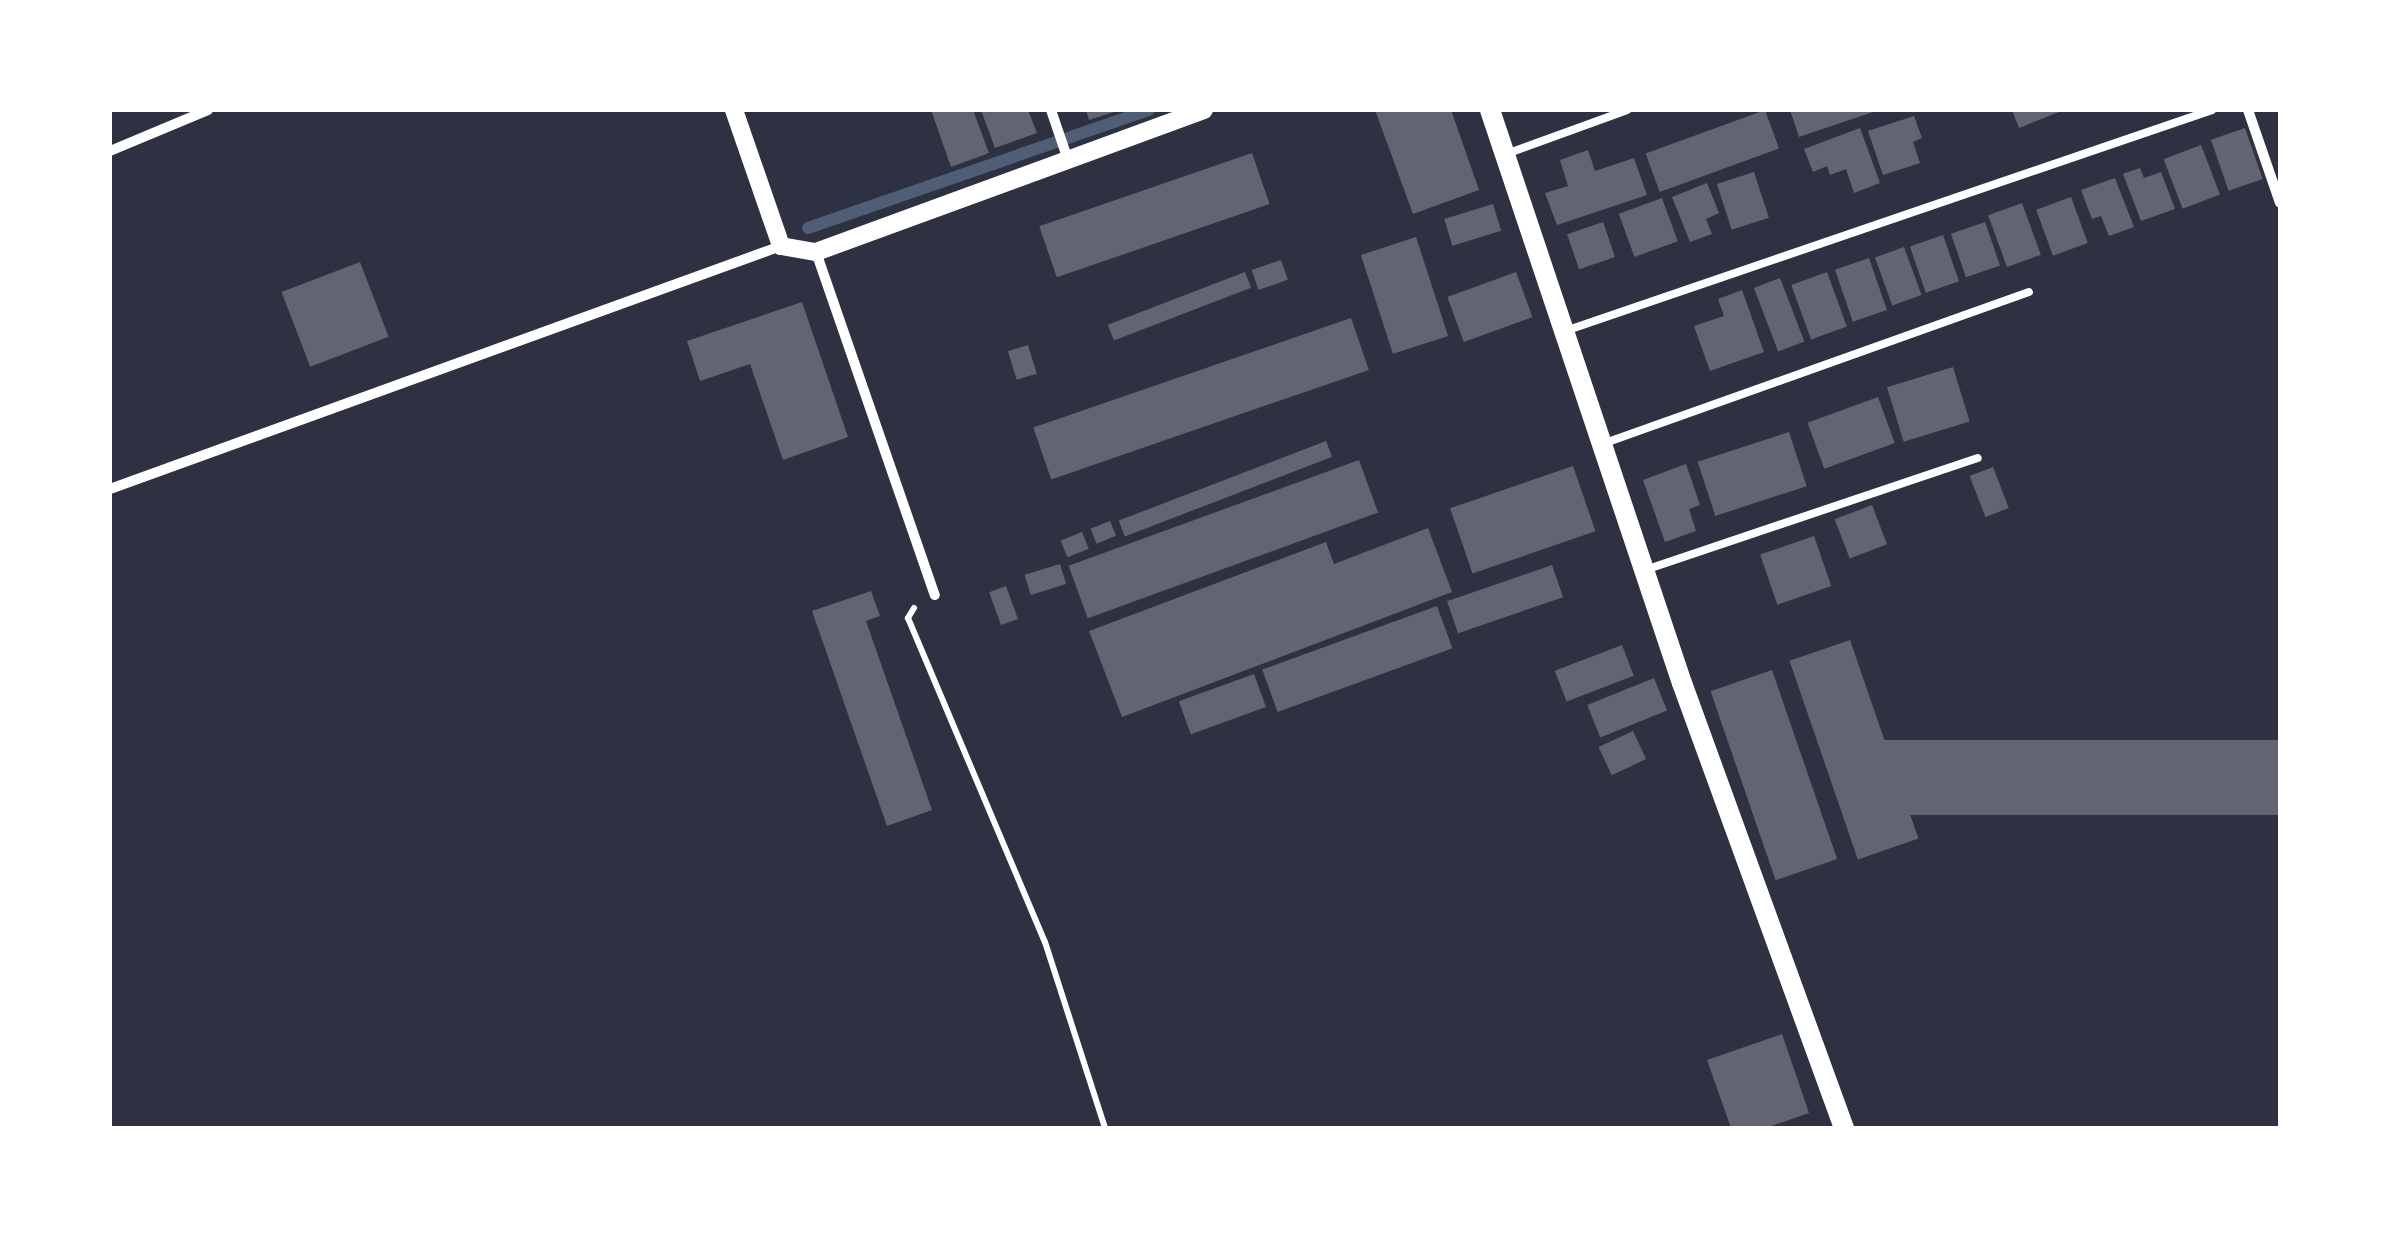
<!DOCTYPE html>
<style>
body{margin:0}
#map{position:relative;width:2390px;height:1238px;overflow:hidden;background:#2d3142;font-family:"Titillium Web",sans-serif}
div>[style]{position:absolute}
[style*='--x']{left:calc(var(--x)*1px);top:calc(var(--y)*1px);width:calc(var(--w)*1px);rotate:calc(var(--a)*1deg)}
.stream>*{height:12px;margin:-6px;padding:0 6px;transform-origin:6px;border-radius:6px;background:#4f5d75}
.building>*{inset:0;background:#626471;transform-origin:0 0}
.path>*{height:6px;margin:-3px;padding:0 3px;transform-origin:3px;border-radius:3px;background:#fff}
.service>*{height:8px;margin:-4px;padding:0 4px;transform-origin:4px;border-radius:4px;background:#fff}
.minor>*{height:10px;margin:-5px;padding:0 5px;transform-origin:5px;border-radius:5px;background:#fff}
.tertiary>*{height:18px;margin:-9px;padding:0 9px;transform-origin:9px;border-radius:9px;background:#fff}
.secondary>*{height:20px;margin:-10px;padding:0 10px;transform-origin:10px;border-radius:10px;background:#fff}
span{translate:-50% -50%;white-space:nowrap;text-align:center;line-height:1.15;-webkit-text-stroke:8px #fff;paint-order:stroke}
.frame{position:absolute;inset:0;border:112px solid #fff;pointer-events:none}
</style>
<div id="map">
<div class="stream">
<div style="--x:808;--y:228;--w:361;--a:-19.1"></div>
</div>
<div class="building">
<div style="clip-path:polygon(931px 110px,973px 110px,989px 153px,951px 167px)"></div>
<div style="clip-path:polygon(981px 110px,1028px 110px,1037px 133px,995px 148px)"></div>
<div style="clip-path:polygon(1086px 110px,1117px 110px,1117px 111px,1089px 120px)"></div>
<div style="clip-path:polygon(1375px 110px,1451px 110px,1479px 190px,1413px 214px)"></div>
<div style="left:1765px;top:110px;width:41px;height:127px;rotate:70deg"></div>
<div style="clip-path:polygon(1790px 110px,1876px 110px,1876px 111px,1799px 137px)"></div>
<div style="clip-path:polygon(2012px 110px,2064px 110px,2019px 128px)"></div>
<div style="clip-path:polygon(1914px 116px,1922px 138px,1913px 142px,1920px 163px,1883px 175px,1868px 131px)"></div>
<div style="clip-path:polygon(1860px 128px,1880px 183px,1854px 193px,1846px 169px,1830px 175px,1827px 166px,1813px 172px,1804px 149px)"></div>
<div style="left:2245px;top:128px;width:54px;height:36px;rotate:71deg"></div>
<div style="left:2201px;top:145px;width:53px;height:40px;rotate:69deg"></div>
<div style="clip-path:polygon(1588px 150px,1595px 171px,1634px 158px,1647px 195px,1557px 225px,1545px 193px,1568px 186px,1560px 160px)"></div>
<div style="left:1252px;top:153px;width:54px;height:225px;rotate:71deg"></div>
<div style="clip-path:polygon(2140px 168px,2144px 178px,2161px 172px,2175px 209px,2141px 221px,2123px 174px)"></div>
<div style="left:1754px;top:172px;width:48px;height:39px;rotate:72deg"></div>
<div style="clip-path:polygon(2115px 178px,2134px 227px,2109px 236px,2101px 216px,2092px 219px,2081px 190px)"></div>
<div style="clip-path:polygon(1707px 183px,1719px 213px,1706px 219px,1712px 234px,1690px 242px,1672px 197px)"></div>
<div style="left:2071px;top:197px;width:49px;height:37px;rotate:70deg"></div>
<div style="left:1662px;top:198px;width:46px;height:46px;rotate:70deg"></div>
<div style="left:2022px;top:203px;width:55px;height:36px;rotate:70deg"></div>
<div style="left:1493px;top:204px;width:28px;height:51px;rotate:73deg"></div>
<div style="left:1603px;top:222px;width:37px;height:38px;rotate:71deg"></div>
<div style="left:1985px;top:222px;width:46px;height:36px;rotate:71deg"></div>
<div style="left:1943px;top:235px;width:49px;height:35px;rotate:71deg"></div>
<div style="left:1416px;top:237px;width:104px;height:58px;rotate:72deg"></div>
<div style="left:1904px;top:247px;width:51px;height:31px;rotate:70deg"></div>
<div style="left:1869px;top:258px;width:55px;height:36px;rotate:71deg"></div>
<div style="left:1281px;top:260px;width:21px;height:31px;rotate:71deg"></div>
<div style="left:360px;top:262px;width:80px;height:84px;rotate:69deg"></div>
<div style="left:1245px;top:272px;width:17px;height:147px;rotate:69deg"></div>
<div style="left:1516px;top:272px;width:48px;height:73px;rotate:70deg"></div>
<div style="left:1827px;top:272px;width:58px;height:38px;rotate:70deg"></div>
<div style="left:1780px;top:278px;width:68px;height:28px;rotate:69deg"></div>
<div style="clip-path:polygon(1742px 290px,1764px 352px,1710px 371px,1694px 326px,1724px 316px,1718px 299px)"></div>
<div style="clip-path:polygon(802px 302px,848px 437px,783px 460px,750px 364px,700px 381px,687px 341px)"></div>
<div style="left:1351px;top:318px;width:55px;height:336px;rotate:71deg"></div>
<div style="left:1028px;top:345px;width:30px;height:21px;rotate:73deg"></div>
<div style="left:1953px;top:367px;width:57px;height:69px;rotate:73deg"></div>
<div style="left:1878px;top:397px;width:49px;height:75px;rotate:70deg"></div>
<div style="left:1789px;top:432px;width:57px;height:96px;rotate:72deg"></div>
<div style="left:1326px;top:441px;width:17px;height:222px;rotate:69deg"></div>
<div style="left:1359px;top:460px;width:56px;height:309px;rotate:70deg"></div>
<div style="clip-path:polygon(1686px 464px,1700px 505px,1689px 509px,1696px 531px,1665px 542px,1643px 480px)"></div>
<div style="left:1573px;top:466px;width:69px;height:130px;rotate:71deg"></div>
<div style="left:1993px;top:467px;width:44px;height:25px;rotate:69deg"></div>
<div style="left:1872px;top:505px;width:42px;height:40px;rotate:69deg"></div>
<div style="left:1110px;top:521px;width:16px;height:21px;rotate:68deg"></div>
<div style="clip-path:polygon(1428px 528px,1452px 592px,1122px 717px,1089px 631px,1326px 542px,1334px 564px)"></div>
<div style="left:1082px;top:532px;width:18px;height:23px;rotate:68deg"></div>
<div style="left:1814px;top:536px;width:53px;height:57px;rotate:71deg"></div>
<div style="left:1060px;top:564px;width:21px;height:37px;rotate:73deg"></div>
<div style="left:1552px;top:565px;width:34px;height:111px;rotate:71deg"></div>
<div style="left:1006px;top:586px;width:35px;height:18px;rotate:70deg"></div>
<div style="clip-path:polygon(871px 591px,880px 616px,866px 621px,932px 810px,887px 826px,812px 611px)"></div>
<div style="left:1437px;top:606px;width:45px;height:186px;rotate:70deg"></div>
<div style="left:1850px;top:640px;width:210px;height:64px;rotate:71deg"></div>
<div style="left:1622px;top:645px;width:33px;height:72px;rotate:69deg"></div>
<div style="left:1772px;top:670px;width:200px;height:65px;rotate:71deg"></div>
<div style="left:1254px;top:674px;width:35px;height:80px;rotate:70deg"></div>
<div style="left:1654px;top:678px;width:35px;height:72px;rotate:68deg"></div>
<div style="left:1633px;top:731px;width:31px;height:38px;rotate:65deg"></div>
<div style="left:2280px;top:740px;width:75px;height:433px;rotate:90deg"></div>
<div style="clip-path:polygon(1782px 1034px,1809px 1113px,1766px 1128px,1731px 1128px,1707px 1060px)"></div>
</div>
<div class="path">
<div style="--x:914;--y:608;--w:12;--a:121"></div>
<div style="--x:908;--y:618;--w:352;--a:67.1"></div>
<div style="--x:1045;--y:942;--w:195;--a:72.1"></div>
</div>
<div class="service">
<div style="--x:1509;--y:153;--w:126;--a:-20"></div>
<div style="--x:1568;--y:330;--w:681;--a:-18.86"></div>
<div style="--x:1605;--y:443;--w:450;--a:-19.6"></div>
<div style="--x:1645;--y:570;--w:351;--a:-18.6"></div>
</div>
<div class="minor">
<div style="--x:1051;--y:110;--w:53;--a:71.2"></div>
<div style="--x:2248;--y:110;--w:98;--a:71"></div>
<div style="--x:110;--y:151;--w:106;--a:-22.7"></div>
<div style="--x:816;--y:252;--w:363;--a:70.9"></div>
<div style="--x:110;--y:489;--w:714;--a:-19.91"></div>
</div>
<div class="tertiary">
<div style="--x:734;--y:110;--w:144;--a:70.9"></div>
<div style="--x:781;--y:246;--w:36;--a:10"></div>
<div style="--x:816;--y:252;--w:413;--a:-20.1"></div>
</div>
<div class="secondary">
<div style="--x:1490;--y:110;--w:604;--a:71.48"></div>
<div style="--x:1682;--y:683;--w:474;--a:70"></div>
</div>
<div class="frame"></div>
</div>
